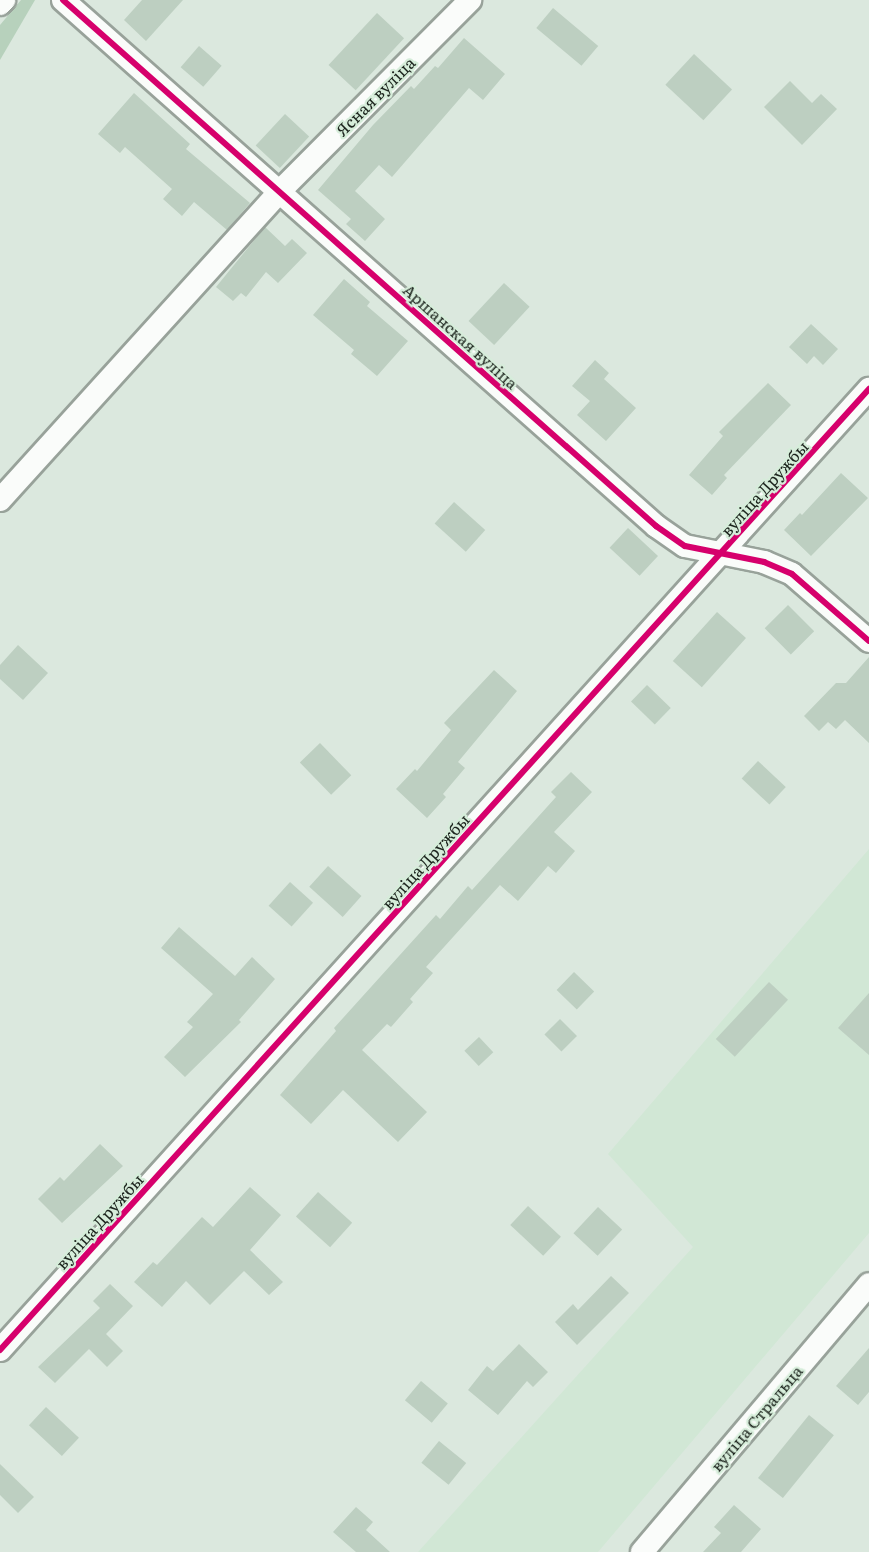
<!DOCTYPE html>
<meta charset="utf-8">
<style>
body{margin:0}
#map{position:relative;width:869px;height:1552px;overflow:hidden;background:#dbe8de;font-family:Literata,serif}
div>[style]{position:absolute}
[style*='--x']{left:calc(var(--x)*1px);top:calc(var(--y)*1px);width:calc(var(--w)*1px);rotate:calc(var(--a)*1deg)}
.built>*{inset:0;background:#d1e7d5}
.green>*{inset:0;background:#b7d1bc}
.building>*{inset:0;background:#bdcfc1;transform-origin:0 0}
.roads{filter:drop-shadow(2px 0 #98a29a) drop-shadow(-2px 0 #98a29a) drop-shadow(0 2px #98a29a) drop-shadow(0 -2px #98a29a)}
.minor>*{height:22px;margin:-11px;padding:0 11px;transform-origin:11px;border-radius:11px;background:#fafcfa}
.cycleway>*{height:6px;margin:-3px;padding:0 3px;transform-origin:3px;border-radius:3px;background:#d6006c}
span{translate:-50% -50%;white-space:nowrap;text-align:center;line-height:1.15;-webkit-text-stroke:4.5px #d6edda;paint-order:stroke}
.street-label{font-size:16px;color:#1c241d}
</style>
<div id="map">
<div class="built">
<div style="clip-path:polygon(869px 849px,869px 1233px,598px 1552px,418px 1552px,693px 1247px,608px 1154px)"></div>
</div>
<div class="green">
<div style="clip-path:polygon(21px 0,35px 0,0 60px,0 25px)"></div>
</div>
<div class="building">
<div style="clip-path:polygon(142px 0,183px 0,146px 41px,124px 20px)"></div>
<div style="left:553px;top:8px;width:59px;height:26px;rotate:40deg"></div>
<div style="left:377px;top:13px;width:37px;height:71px;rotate:43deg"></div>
<div style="clip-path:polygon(464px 38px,505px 74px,483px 100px,469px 88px,392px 177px,379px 165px,355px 191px,385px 219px,365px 241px,346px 224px,351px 219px,318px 190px,373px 125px,411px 86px,414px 89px,435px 66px,438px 68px)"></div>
<div style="left:199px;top:46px;width:30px;height:28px;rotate:41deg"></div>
<div style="left:694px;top:54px;width:52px;height:42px;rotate:43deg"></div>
<div style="clip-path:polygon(790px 81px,812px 103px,821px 94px,837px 109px,802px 145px,764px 107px)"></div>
<div style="clip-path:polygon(134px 93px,190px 144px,186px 149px,250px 203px,227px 230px,194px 202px,182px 216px,163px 199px,172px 189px,125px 147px,120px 153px,98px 134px)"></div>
<div style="left:285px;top:114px;width:33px;height:43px;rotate:43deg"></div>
<div style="clip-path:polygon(265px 227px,285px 246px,292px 239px,307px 253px,278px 283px,266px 272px,246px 297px,241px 293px,233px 301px,216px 287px)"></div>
<div style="clip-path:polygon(344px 279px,370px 302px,367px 306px,408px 341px,377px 376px,351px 354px,354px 350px,313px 315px)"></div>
<div style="left:504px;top:283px;width:35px;height:52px;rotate:43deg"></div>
<div style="clip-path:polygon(811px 324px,838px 349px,823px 365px,814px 356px,807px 364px,789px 347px)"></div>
<div style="clip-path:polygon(595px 360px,609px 373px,604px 379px,636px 408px,606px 441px,577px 415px,590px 401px,572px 386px)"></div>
<div style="clip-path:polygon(768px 383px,791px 405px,724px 475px,727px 478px,712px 495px,689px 475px,723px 436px,719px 432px)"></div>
<div style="clip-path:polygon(841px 473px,868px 498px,811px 556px,784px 530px,800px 513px,802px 515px)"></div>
<div style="left:454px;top:502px;width:42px;height:29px;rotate:42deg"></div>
<div style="left:628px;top:528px;width:41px;height:27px;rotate:43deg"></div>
<div style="left:788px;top:605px;width:37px;height:33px;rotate:45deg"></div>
<div style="left:717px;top:612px;width:39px;height:66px;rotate:42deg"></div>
<div style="clip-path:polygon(18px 645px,48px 673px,23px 700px,0 679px,0 665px)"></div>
<div style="clip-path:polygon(869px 657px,869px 743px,845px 720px,836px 729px,828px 722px,819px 731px,804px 716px,836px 683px,846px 683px)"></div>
<div style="clip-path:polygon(494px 670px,517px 691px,458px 762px,465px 768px,443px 794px,446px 797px,427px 818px,396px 789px,415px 769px,417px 771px,451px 730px,444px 723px)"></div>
<div style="left:647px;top:685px;width:33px;height:23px;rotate:44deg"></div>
<div style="left:320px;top:743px;width:45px;height:28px;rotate:46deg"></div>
<div style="left:758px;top:761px;width:38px;height:24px;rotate:43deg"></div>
<div style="clip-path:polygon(571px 772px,592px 792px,554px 832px,575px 851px,556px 873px,548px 866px,518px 901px,500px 885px,426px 967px,433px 973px,410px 999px,413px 1002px,391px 1027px,387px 1024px,362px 1050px,427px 1112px,398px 1142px,343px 1090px,311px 1124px,280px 1095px,336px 1031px,334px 1028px,436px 915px,440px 919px,468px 886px,472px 890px,556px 797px,551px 792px)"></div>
<div style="left:328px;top:866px;width:45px;height:28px;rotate:42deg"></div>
<div style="left:290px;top:882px;width:31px;height:32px;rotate:42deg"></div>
<div style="clip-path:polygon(179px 927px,235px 976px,252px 957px,275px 979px,239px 1020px,241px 1022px,185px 1077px,164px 1057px,193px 1027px,187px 1022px,213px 994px,161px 948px)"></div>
<div style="left:574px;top:972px;width:28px;height:25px;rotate:44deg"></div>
<div style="left:769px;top:982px;width:26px;height:78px;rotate:43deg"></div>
<div style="clip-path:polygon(869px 993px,869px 1055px,838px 1028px)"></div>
<div style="left:560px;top:1019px;width:24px;height:22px;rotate:45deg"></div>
<div style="left:479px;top:1037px;width:21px;height:20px;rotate:47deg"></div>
<div style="clip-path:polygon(100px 1144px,123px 1166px,62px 1223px,38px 1199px,60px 1177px,64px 1181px)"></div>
<div style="clip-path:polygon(250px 1187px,281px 1215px,250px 1250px,283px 1282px,269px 1295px,244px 1271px,210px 1305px,186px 1281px,162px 1307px,134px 1282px,153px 1262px,157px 1265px,202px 1217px,213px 1227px)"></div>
<div style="left:318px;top:1192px;width:46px;height:33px;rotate:42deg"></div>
<div style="left:528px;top:1206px;width:45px;height:26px;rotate:43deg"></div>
<div style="left:598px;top:1207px;width:33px;height:36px;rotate:43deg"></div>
<div style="clip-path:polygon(611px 1276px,629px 1293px,577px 1345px,555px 1322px,573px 1304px,578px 1310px)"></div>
<div style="clip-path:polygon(110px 1284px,133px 1306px,106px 1334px,123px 1351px,107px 1367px,89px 1349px,55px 1383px,38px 1367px,100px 1308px,93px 1301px)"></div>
<div style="clip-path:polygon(519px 1344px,548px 1372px,533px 1387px,527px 1381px,498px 1415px,468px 1390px,487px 1366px,493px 1371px)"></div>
<div style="clip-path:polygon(869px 1348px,869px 1392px,858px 1405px,836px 1386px)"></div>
<div style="left:421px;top:1381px;width:35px;height:25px;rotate:40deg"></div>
<div style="left:46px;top:1407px;width:45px;height:25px;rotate:43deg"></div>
<div style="left:809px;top:1415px;width:32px;height:81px;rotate:39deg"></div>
<div style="left:439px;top:1441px;width:35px;height:28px;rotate:39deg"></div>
<div style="clip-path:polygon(0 1464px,34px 1497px,18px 1513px,0 1495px)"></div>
<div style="clip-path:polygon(734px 1505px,761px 1529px,741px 1552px,703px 1552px,721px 1533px,714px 1527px)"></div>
<div style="clip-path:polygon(356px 1507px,373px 1522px,366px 1530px,390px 1552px,356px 1552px,333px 1532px)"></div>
</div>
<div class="roads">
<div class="minor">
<div style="--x:63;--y:0;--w:793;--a:41.57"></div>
<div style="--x:656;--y:526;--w:35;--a:35"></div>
<div style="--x:685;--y:546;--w:81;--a:11.4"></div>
<div style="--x:764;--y:562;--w:30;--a:23"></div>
<div style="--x:792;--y:574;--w:102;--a:41"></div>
<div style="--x:0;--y:4;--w:6;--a:-45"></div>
<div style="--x:0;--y:500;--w:416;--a:-47.8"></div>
<div style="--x:279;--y:192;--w:271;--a:-45.1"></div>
<div style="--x:0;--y:1350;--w:1296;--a:-47.88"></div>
<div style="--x:642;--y:1552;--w:351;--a:-49.7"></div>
</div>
</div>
<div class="cycleway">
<div style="--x:63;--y:0;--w:793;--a:41.57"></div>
<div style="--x:656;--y:526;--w:35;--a:35"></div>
<div style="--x:685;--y:546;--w:81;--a:11.4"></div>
<div style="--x:764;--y:562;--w:30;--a:23"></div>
<div style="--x:792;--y:574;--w:102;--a:41"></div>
<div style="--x:0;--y:1350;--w:1296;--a:-47.88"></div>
</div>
<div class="street-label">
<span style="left:375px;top:96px;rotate:-45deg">Ясная вуліца</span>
<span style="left:461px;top:336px;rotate:42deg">Аршанская вуліца</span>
<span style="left:764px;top:488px;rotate:-48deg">вуліца Дружбы</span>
<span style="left:425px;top:861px;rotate:-48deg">вуліца Дружбы</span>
<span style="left:99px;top:1221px;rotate:-48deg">вуліца Дружбы</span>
<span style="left:756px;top:1418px;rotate:-50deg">вуліца Стральца</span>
</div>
</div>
